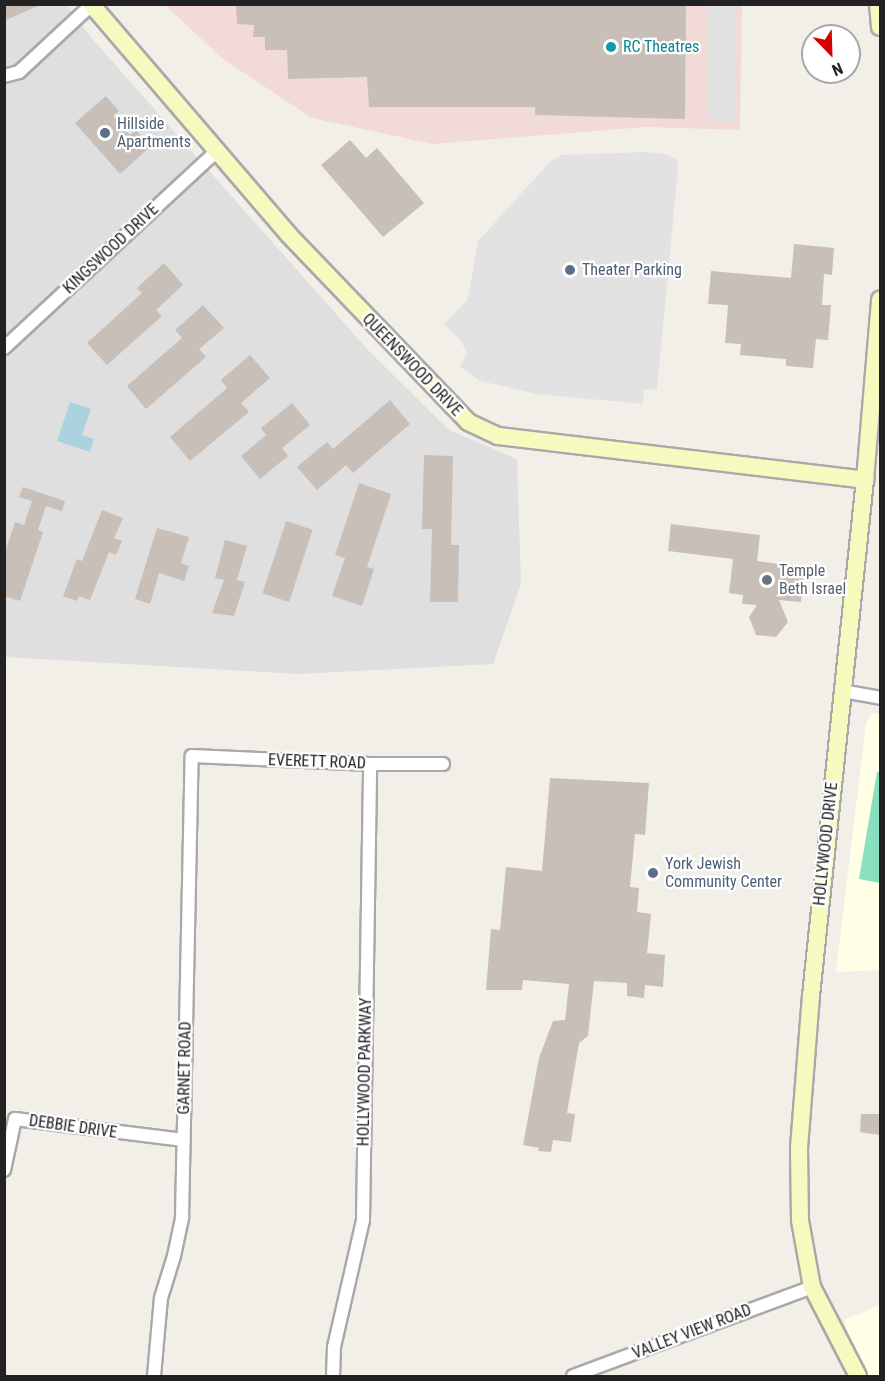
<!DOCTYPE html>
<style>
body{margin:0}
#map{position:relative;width:885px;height:1381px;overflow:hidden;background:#f2efe9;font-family:"Roboto Condensed",sans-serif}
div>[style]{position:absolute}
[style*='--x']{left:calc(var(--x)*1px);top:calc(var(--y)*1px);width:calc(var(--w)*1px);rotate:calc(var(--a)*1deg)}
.residential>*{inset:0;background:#e0dfdf}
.commercial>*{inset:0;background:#f2dad9}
.education>*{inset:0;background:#ffffe5}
.pitch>*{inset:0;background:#88e0be}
.parking>*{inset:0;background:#e2e2e2;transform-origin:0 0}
.water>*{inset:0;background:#aad3df}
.building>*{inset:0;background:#c7bfb8;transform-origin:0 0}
.roads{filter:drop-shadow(2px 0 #a9a9a9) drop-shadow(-2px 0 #a9a9a9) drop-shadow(0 2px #a9a9a9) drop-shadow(0 -2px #a9a9a9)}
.street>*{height:12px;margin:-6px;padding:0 6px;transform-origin:6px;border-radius:6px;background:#fff}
.secondary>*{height:16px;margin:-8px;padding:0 8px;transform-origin:8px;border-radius:8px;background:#f7fabf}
.dots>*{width:16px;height:16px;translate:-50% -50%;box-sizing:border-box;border:3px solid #fff;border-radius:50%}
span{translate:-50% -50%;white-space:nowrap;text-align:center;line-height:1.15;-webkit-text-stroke:4.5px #fff;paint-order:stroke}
.culture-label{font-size:16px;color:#0d838f}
.left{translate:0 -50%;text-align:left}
.service-label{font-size:16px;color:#4e5e75}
.street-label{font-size:16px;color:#222}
.worship-label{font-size:16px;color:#5b616d}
.frame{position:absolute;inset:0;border:6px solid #222;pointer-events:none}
.north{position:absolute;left:801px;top:24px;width:60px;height:60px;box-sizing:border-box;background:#fff;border:2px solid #a7a7a7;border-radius:50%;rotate:157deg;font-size:16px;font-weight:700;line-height:24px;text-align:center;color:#222}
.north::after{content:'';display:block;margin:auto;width:21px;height:27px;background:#d40000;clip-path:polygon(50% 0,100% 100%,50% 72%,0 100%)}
</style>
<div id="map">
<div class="residential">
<div style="clip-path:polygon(4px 5px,66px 5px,95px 42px,368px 350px,449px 430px,517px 459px,521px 584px,493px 664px,299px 674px,5px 657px)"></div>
</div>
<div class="commercial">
<div style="clip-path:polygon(165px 5px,742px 5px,740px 130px,646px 127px,432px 144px,312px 118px,223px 59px)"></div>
</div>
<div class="education">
<div style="clip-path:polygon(872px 713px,880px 715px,880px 970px,836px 972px,866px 724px)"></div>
<div style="clip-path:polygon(880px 1305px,880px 1376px,864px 1376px,844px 1320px)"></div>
</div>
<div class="pitch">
<div style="clip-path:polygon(877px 772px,880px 772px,880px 883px,859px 879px)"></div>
</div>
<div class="parking">
<div style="left:707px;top:5px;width:28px;height:116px"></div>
<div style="clip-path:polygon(646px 152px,665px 154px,677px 159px,678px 169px,657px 390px,644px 389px,643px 404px,537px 394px,480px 381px,460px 367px,467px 354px,461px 341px,444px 324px,468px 299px,478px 241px,550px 162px,561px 155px)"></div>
</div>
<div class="water">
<div style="clip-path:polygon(70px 402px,91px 409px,82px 435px,94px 439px,90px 452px,57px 441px)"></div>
</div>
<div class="building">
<div style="clip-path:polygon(4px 4px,42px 4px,4px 21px)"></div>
<div style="clip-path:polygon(236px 4px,686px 4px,685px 119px,535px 115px,535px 107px,369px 107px,367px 77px,288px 79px,287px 50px,265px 50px,265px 37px,253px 37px,254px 25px,237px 24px)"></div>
<div style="clip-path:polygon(106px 96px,119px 111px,113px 116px,130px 135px,136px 130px,150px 147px,120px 174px,75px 123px)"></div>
<div style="clip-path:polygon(350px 140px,366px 158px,377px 148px,424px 203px,383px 237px,321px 165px)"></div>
<div style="clip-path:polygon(794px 244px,834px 248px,832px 275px,824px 274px,822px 305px,831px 305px,828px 340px,816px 339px,813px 368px,786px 366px,786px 359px,740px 355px,741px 344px,725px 343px,728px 305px,708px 304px,711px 271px,791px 278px)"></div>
<div style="clip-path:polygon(164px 263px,183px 285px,156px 310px,162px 316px,107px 365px,87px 343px,142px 293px,137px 288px)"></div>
<div style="clip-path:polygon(203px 305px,224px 328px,199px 349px,206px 357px,146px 409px,127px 386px,182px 338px,175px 330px)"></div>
<div style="clip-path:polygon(250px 355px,270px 378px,241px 403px,249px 412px,190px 461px,170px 437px,227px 388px,221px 380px)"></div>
<div style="clip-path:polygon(390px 400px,410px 424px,353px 473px,346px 465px,317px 490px,297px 467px,327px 442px,333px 449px)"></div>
<div style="clip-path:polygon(292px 403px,310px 425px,282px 448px,288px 456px,260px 479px,241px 456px,266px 435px,261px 428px)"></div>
<div style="clip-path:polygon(424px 455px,453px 456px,451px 545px,459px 545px,458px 602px,430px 602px,432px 529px,422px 529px)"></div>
<div style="clip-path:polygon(359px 483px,391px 494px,367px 567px,374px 569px,362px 606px,332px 596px,345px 558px,335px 555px)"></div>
<div style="clip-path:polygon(23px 487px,65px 501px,62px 511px,46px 506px,38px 530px,43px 532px,20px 601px,4px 596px,4px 555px,15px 522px,24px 525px,32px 501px,19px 497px)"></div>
<div style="clip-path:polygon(102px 510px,123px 518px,114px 538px,122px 541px,116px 555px,109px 552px,90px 600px,79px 596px,77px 601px,63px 596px,77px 559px,82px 561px)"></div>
<div style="left:286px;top:521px;width:28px;height:76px;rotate:18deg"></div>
<div style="clip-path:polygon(671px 524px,760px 535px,757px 561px,805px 567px,801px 602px,779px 600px,788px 622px,776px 637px,756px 635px,749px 617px,757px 605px,742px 604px,743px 595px,729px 593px,733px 559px,668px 551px)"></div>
<div style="clip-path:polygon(157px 528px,189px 537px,181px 563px,189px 566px,184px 581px,159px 573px,150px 604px,135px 599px)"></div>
<div style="clip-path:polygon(225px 540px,247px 546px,237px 580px,245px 582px,234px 616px,212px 613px,224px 580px,215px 578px)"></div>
<div style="clip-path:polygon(550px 778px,649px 783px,645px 835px,635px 834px,630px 887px,639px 888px,637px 912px,651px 914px,647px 953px,665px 955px,663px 987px,645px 985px,644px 998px,627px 996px,627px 983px,594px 981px,588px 1036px,579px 1043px,567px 1113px,575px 1114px,571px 1142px,553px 1140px,551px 1152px,538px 1151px,539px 1148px,523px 1145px,539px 1058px,553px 1021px,565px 1020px,569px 984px,523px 980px,522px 990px,486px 990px,491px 929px,500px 930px,506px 867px,542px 871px)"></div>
<div style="clip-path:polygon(861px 1114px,880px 1114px,880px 1135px,860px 1132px)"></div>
</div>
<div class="roads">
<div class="street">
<div style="--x:4;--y:76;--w:16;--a:-15"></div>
<div style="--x:19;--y:72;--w:98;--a:-42.9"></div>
<div style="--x:4;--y:348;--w:292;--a:-42.8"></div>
<div style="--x:842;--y:691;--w:39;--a:10"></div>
<div style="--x:4;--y:1170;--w:52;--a:-77.8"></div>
<div style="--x:15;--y:1119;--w:170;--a:7.1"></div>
<div style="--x:154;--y:1376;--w:78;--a:-84.9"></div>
<div style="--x:161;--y:1298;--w:44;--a:-72.8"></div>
<div style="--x:174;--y:1256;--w:40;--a:-78"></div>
<div style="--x:182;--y:1217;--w:461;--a:-88.8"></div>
<div style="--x:192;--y:756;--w:178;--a:2.6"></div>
<div style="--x:370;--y:764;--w:73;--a:0"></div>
<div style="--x:333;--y:1376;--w:29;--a:-88"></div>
<div style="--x:334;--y:1347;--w:130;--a:-77.1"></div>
<div style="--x:363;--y:1220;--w:456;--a:-89.1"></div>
<div style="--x:573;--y:1376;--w:255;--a:-20.4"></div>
</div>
<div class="secondary">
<div style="--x:91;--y:4;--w:303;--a:49.4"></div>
<div style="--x:288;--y:234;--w:260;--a:46.2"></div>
<div style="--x:468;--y:422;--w:33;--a:25"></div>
<div style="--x:498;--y:436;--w:370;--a:6.8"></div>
<div style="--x:878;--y:4;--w:23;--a:85"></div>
<div style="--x:858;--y:1376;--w:100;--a:-117.3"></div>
<div style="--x:812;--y:1287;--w:68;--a:-100.2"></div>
<div style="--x:800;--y:1220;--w:72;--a:-90.8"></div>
<div style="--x:799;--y:1148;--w:152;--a:-85.5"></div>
<div style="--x:811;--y:996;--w:519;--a:-84.03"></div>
<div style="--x:865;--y:480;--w:181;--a:-85.2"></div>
</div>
</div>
<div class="dots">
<div style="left:611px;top:47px;background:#0f9aa8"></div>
<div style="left:105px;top:133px;background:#5c6f8a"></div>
<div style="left:570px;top:270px;background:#5c6f8a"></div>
<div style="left:767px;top:580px;background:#6b7280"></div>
<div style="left:653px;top:873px;background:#5c6f8a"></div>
</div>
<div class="culture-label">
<span class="left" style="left:623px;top:47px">RC Theatres</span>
</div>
<div class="service-label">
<span class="left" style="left:117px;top:133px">Hillside<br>Apartments</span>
<span class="left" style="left:582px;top:270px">Theater Parking</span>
<span class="left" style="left:665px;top:873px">York Jewish<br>Community Center</span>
</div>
<div class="street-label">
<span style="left:111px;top:249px;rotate:-43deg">KINGSWOOD DRIVE</span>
<span style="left:412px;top:365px;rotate:46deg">QUEENSWOOD DRIVE</span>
<span style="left:317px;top:762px;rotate:2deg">EVERETT ROAD</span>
<span style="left:826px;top:844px;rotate:-84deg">HOLLYWOOD DRIVE</span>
<span style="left:185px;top:1068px;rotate:-89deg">GARNET ROAD</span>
<span style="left:365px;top:1072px;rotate:-89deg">HOLLYWOOD PARKWAY</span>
<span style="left:73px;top:1127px;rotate:8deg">DEBBIE DRIVE</span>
<span style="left:692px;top:1332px;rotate:-21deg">VALLEY VIEW ROAD</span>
</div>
<div class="worship-label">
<span class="left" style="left:779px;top:580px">Temple<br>Beth Israel</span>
</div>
<div class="frame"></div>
<div class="north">N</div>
</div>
